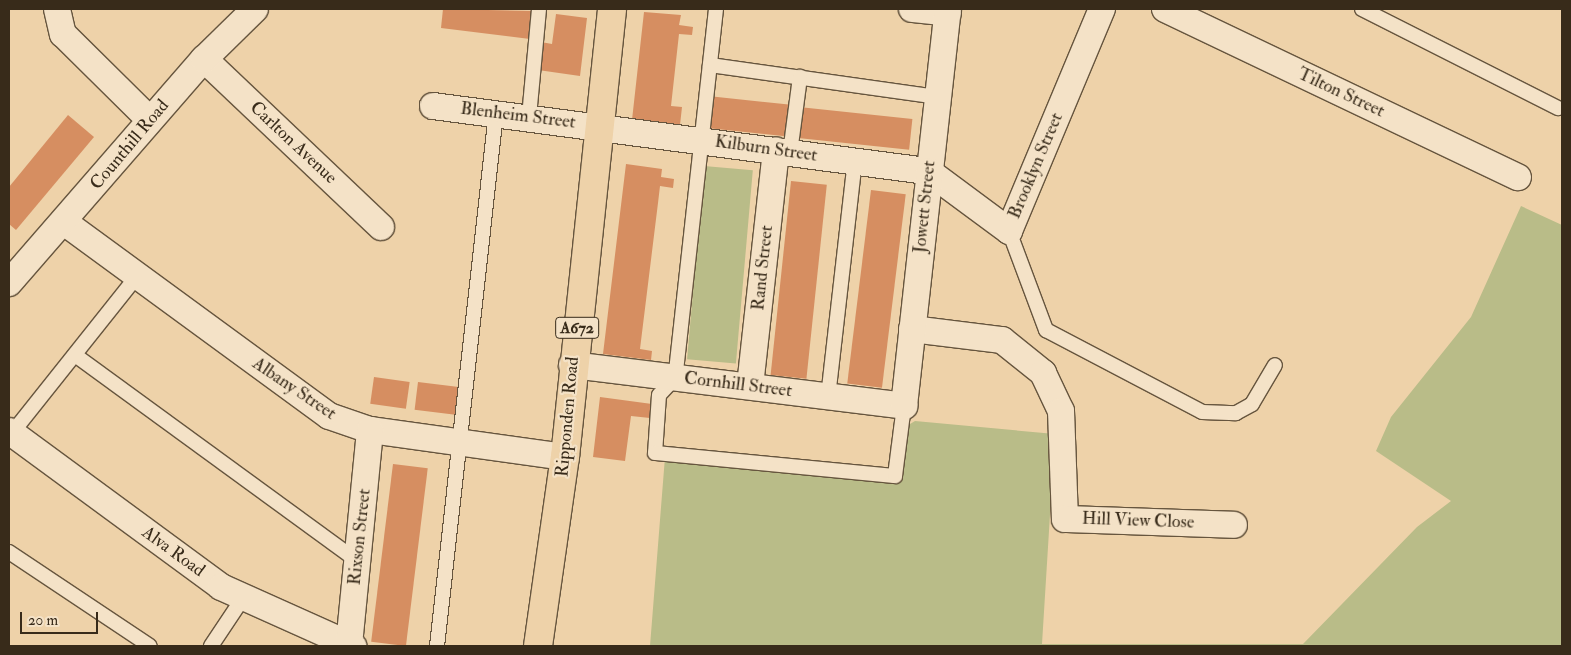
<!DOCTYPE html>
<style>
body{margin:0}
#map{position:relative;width:1571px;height:655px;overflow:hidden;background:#eed2a9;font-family:"IM FELL Double Pica",serif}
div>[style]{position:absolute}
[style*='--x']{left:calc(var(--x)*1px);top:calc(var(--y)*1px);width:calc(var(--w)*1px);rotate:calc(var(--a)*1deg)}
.green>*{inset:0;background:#b9bc88;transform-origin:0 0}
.building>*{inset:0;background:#d68e61;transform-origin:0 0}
.roads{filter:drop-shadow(1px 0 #66553e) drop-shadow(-1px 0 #66553e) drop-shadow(0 1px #66553e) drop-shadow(0 -1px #66553e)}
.lane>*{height:14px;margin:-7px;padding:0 7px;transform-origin:7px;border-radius:7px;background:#f4e2c7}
.street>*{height:26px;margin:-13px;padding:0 13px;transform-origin:13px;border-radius:13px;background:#f4e2c7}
.primary>*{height:28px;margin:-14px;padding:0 14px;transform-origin:14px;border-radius:14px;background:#eed2a9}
span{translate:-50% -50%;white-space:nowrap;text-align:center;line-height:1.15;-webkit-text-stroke:4.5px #f4e2c7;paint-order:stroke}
.shield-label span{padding:1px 4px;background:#f4e2c7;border:1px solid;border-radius:4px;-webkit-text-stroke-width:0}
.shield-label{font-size:16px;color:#382b1a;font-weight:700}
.street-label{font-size:18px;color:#382b1a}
.frame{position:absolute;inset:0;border:10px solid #382b1a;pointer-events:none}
.scale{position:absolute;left:20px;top:612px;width:78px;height:22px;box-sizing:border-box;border:2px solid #382b1a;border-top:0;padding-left:6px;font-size:15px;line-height:18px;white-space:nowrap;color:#382b1a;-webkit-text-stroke:4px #f4e2c7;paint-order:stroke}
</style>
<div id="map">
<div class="green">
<div style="left:704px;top:166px;width:49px;height:194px;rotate:5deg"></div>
<div style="clip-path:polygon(1521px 206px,1562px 225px,1562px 646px,650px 646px,665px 457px,898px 482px,905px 427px,915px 421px,1055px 434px,1042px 644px,1303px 644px,1417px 527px,1451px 501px,1376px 451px,1391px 417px,1471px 317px)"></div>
</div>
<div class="building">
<div style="clip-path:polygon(443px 9px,533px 11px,530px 39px,441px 28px)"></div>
<div style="clip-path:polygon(644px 12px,681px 15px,679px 25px,693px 27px,692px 35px,679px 34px,671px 106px,682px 107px,680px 125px,632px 120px)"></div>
<div style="clip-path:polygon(556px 14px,587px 18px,580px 76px,538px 70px,541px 42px,552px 44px)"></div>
<div style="left:708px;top:96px;width:81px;height:32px;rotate:6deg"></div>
<div style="left:799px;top:107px;width:114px;height:31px;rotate:6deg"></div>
<div style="clip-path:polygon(68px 115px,94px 137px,16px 230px,9px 224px,9px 187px)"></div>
<div style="clip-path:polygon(626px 164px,662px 169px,661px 177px,674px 179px,673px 188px,660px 186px,658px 203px,640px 349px,652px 351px,651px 360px,603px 354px)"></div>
<div style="left:791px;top:181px;width:36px;height:195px;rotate:6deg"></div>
<div style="left:871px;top:190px;width:35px;height:195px;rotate:7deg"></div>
<div style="left:374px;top:377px;width:36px;height:27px;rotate:8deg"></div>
<div style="left:418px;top:382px;width:41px;height:28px;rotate:7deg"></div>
<div style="clip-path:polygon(600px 397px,652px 404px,650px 418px,631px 416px,625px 461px,593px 457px)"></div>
<div style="left:393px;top:464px;width:35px;height:179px;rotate:7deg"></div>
</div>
<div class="roads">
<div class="lane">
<div style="--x:716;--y:9;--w:371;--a:96.3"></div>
<div style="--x:675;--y:378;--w:23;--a:133"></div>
<div style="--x:659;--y:395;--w:58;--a:93.9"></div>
<div style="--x:655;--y:453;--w:241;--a:5.5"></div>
<div style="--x:895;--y:476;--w:71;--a:-82.7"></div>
<div style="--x:1362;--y:9;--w:220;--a:26.8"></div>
<div style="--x:710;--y:65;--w:229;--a:8"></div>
<div style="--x:529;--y:117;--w:108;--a:-84.7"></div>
<div style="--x:790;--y:153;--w:77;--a:-82.5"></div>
<div style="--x:1009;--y:231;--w:106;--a:69.5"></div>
<div style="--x:1046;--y:330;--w:176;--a:27.7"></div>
<div style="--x:1202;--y:412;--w:34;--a:2"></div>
<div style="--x:1236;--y:413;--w:18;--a:-29"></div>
<div style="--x:1252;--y:404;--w:45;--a:-59.5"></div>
<div style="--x:75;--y:355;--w:350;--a:36.1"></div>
<div style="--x:828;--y:397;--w:238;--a:-83.5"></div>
<div style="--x:9;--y:437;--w:206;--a:-51.5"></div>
<div style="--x:9;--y:552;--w:169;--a:33.7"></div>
<div style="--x:211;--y:646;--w:58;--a:-56.3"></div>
<div style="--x:437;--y:646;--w:536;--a:-83.68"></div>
</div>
<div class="street">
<div style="--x:57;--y:9;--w:26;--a:77"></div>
<div style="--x:63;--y:34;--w:122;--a:44.7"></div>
<div style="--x:912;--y:9;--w:36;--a:6"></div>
<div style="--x:1165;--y:9;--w:391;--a:25.5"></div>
<div style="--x:204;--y:59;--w:244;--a:43.5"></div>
<div style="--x:433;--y:106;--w:499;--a:7.5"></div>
<div style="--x:928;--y:171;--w:101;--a:36.5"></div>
<div style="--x:1009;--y:231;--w:241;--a:-67.3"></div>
<div style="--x:64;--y:222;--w:328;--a:36.2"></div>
<div style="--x:329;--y:416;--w:43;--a:18.9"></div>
<div style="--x:370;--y:430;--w:197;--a:7.9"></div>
<div style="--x:9;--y:283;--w:297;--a:-49"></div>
<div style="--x:204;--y:59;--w:71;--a:-44.4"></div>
<div style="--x:912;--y:329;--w:91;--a:7"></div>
<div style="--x:1002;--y:340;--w:53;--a:38.8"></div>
<div style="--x:1043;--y:373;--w:42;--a:64.7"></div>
<div style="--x:1061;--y:411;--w:108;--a:87.9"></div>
<div style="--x:1065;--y:519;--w:169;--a:2"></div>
<div style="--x:572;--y:365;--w:335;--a:7"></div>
<div style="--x:904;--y:406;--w:399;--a:-83.7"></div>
<div style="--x:750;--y:386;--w:237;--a:-83.7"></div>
<div style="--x:9;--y:431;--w:263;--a:36.3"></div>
<div style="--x:221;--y:587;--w:145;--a:24.1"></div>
<div style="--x:349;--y:645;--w:216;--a:-84.4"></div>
</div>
<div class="primary">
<div style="--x:538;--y:646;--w:191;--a:-81.9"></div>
<div style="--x:565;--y:457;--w:450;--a:-84"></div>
</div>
</div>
<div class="shield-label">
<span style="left:577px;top:328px">A672</span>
</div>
<div class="street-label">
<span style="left:1341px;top:93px;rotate:25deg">Tilton Street</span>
<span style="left:518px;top:116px;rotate:7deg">Blenheim Street</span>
<span style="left:293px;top:143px;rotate:43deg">Carlton Avenue</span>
<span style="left:130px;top:145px;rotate:-50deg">Counthill Road</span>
<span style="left:766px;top:149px;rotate:8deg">Kilburn Street</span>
<span style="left:1036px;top:166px;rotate:-67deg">Brooklyn Street</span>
<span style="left:925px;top:207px;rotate:-84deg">Jowett Street</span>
<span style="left:763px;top:268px;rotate:-84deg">Rand Street</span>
<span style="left:738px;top:385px;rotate:7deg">Cornhill Street</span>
<span style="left:294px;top:389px;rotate:34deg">Albany Street</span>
<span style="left:568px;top:417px;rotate:-85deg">Ripponden Road</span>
<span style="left:1138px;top:521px;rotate:2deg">Hill View Close</span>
<span style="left:360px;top:537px;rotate:-84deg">Rixson Street</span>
<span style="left:173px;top:552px;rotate:36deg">Alva Road</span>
</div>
<div class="frame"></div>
<div class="scale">20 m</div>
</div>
